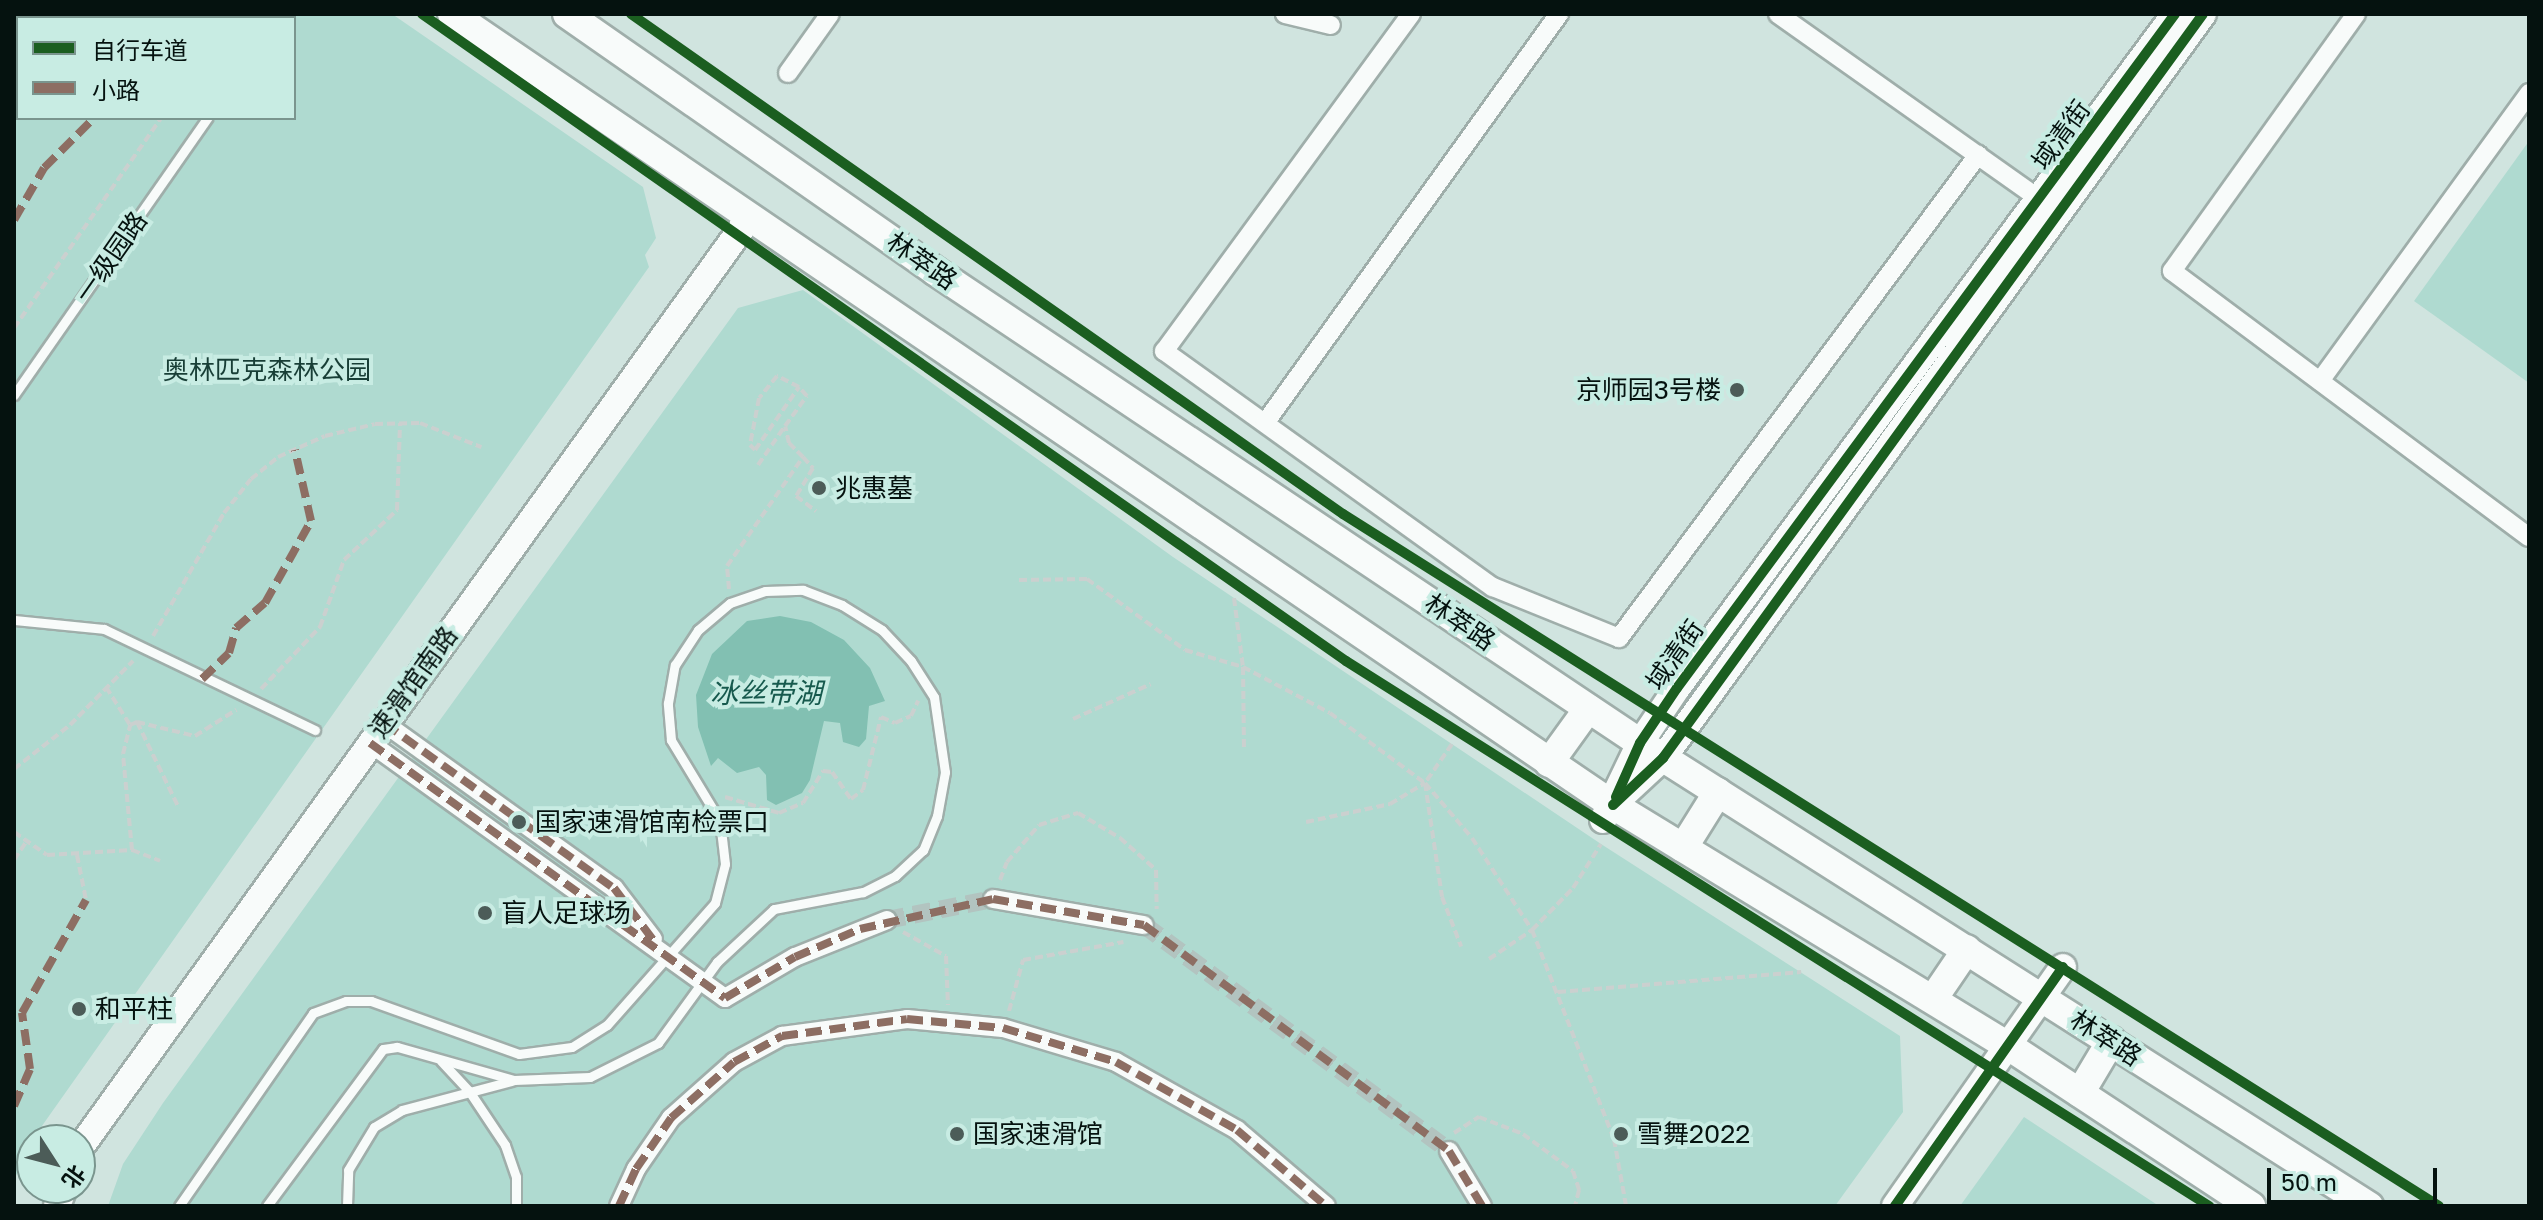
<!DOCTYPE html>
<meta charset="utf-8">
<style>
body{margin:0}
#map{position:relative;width:2543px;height:1220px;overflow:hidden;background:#d0e4df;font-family:"Golos Text","Noto Sans SC",sans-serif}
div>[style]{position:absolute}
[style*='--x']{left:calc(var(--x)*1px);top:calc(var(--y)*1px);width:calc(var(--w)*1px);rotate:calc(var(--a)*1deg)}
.green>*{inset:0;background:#afdad0}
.water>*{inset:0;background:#82c0b2}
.street-tunnel>*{height:18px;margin-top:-9px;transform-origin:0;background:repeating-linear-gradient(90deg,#b2c4c0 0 18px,transparent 0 27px)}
.path>*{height:4px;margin-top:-2px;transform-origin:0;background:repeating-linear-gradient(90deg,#cbd0cf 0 8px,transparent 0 12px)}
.roads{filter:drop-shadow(2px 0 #9faeaa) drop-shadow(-2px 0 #9faeaa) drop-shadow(0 2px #9faeaa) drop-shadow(0 -2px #9faeaa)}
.lane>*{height:9px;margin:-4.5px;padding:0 4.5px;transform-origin:4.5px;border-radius:4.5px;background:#f8fbfa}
.street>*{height:18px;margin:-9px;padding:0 9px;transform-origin:9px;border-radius:9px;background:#f8fbfa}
.secondary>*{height:26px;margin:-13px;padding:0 13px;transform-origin:13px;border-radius:13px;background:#f8fbfa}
.primary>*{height:28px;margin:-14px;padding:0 14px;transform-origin:14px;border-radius:14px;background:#f8fbfa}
.quiet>*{height:8px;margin-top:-4px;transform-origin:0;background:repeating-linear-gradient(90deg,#8d6e63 0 16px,transparent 0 24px)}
.cycleway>*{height:10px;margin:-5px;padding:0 5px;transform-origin:5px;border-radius:5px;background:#1b5e20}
.dots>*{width:22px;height:22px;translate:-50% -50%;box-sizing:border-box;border:4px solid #c8ece3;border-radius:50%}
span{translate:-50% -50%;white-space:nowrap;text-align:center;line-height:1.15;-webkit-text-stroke:8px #c8ece3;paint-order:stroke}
.street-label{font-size:26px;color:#05120f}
.park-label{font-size:26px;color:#183e36}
.poi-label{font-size:26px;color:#05120f}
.right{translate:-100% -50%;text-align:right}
.left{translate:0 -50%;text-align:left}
.water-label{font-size:28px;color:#16594d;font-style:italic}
.frame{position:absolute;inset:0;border:16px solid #05120f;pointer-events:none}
.legend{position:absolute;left:16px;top:16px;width:280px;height:104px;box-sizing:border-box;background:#c8ece3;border:2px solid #7a958e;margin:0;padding:10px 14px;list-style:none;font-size:24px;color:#05120f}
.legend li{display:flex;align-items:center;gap:16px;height:40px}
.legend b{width:40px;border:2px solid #7a958e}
.north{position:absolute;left:16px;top:1124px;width:80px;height:80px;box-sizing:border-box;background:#c8ece3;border:2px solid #7a958e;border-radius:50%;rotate:126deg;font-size:22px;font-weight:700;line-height:32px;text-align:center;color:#05120f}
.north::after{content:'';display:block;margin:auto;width:28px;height:36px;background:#4c5c58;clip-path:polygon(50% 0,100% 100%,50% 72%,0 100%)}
.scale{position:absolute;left:2267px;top:1168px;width:170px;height:36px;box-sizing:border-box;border:4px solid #05120f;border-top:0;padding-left:10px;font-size:24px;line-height:28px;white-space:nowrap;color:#05120f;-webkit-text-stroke:6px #c8ece3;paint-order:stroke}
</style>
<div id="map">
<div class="green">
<div style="clip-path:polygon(evenodd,14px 14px,392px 14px,643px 187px,656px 238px,645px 255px,649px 267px,32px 1140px,14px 1180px,14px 14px,18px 18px,294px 18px,294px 118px,18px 118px,18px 18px)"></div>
<div style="clip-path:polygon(2529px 141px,2529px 383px,2414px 301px)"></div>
<div style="clip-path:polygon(803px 290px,1173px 557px,1601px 844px,1900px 1036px,1903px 1112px,1835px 1206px,108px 1206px,123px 1164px,163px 1103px,738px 308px)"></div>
<div style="clip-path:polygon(2024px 1117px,2159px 1206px,1960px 1206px)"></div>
</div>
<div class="water">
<div style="clip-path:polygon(780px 616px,811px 622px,844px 640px,870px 668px,885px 701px,869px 706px,866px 739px,859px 747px,843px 742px,840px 723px,824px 721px,810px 780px,802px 793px,776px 805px,767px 800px,766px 775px,759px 767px,737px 773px,718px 758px,711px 766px,698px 727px,696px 695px,712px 654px,747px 621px)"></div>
</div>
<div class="street-tunnel">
<div style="--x:887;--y:920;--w:108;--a:-11.2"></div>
<div style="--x:1144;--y:925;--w:380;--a:36.5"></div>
</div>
<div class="path">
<div style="--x:231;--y:18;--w:5;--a:-53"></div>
<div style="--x:14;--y:328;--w:256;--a:-55"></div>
<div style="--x:803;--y:457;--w:15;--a:48"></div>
<div style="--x:813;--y:468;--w:33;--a:121"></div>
<div style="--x:796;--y:496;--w:25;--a:37"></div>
<div style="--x:758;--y:465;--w:47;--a:-55.3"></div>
<div style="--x:1019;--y:580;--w:68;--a:-0.8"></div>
<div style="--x:1087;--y:579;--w:121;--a:35.9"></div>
<div style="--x:1185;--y:650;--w:60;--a:16.3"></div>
<div style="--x:1243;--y:667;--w:98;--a:27.9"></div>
<div style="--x:1330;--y:713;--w:118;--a:36.4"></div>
<div style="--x:1425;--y:783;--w:72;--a:49.5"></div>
<div style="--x:1472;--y:838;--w:110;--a:56.9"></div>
<div style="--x:1532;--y:930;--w:225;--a:68.6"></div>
<div style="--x:1614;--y:1139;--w:68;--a:79.8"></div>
<div style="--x:729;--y:589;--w:23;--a:-95"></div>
<div style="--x:727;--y:566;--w:133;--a:-55.1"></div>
<div style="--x:803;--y:457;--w:20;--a:-135"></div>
<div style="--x:789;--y:443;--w:17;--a:-103"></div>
<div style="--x:785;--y:426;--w:37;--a:-54"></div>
<div style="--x:807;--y:396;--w:12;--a:-132"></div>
<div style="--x:799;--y:387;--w:25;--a:-153"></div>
<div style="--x:777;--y:376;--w:28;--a:129"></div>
<div style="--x:759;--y:398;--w:48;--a:100.8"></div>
<div style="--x:750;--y:445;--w:7;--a:45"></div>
<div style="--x:755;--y:450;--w:77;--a:-55.1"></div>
<div style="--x:1234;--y:598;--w:70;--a:82.6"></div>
<div style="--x:1243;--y:667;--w:84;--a:89.3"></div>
<div style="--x:153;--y:636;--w:142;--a:-60"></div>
<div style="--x:224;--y:513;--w:43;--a:-51.5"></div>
<div style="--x:251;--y:479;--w:35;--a:-39"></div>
<div style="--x:278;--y:457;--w:51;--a:-24.1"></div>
<div style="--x:325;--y:436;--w:51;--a:-13.5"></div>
<div style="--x:375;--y:424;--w:45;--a:-1.3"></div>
<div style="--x:420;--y:423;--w:66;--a:21.5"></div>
<div style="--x:106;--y:687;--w:45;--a:57.7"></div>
<div style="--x:261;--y:689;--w:86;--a:-46.4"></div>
<div style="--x:320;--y:627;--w:71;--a:-70.3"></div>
<div style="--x:344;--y:560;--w:73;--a:-43.3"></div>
<div style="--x:397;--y:510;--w:87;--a:-88"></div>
<div style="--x:1073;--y:719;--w:85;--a:-24.2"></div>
<div style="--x:137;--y:722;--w:96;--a:64"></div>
<div style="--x:1452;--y:744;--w:47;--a:124.7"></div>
<div style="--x:1425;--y:783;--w:115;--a:81.5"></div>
<div style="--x:1442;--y:897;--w:53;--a:68.8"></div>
<div style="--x:14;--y:769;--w:71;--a:-38.2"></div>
<div style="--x:70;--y:725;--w:90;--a:-45.5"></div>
<div style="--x:725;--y:797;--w:56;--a:16.5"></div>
<div style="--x:779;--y:813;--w:26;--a:-23"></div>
<div style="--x:803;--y:803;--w:38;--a:-58"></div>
<div style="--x:823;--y:771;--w:9;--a:6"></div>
<div style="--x:832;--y:772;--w:33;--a:55"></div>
<div style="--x:851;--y:799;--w:15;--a:-37"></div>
<div style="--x:863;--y:790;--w:75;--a:-76.1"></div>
<div style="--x:881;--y:717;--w:15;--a:23"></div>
<div style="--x:895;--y:723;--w:17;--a:-24"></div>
<div style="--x:911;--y:716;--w:17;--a:-65"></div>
<div style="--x:1306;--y:822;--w:86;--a:-12.1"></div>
<div style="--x:1390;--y:804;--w:41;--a:-31"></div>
<div style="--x:14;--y:832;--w:40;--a:34.9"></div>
<div style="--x:47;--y:855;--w:85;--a:-3.4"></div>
<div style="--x:132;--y:850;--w:30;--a:21"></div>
<div style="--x:132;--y:850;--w:96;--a:-95.4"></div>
<div style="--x:123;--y:754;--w:30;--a:-76"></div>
<div style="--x:130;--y:725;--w:8;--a:-23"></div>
<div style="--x:137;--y:722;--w:60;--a:13.6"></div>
<div style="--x:195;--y:736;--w:49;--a:-32.4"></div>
<div style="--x:77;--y:855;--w:46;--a:78.7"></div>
<div style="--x:14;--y:860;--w:23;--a:-56"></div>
<div style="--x:1000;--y:880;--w:19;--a:-69"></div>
<div style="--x:1007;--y:862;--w:49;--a:-49.1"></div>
<div style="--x:1039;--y:825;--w:41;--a:-17.1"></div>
<div style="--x:1078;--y:813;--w:49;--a:30.8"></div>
<div style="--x:1120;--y:838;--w:48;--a:41.6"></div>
<div style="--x:1156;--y:870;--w:39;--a:89"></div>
<div style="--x:903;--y:932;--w:49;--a:29.2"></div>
<div style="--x:946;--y:956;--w:49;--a:87.7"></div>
<div style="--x:1489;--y:959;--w:52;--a:-34"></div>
<div style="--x:1532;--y:930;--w:59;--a:-45.7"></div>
<div style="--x:1573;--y:888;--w:52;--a:-57.5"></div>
<div style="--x:1558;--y:992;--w:244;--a:-4.7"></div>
<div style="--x:1009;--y:1011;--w:53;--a:-74.6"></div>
<div style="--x:1023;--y:960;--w:102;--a:-10.2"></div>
<div style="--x:1454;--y:1133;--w:30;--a:-33"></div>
<div style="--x:1479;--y:1117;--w:47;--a:21.1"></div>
<div style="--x:1523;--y:1134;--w:62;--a:36.5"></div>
<div style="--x:1573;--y:1171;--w:20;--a:72"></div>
<div style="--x:1579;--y:1190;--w:16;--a:104"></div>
</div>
<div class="roads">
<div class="lane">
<div style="--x:277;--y:18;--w:5;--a:-53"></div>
<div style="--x:14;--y:395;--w:338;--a:-55.1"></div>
<div style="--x:14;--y:620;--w:90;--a:5.7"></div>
<div style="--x:104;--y:629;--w:234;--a:25.6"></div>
<div style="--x:441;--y:1061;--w:41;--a:47"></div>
<div style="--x:469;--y:1091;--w:65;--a:56.3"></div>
<div style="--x:505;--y:1145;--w:34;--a:71"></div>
<div style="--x:516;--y:1177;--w:29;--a:90"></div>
<div style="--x:179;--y:1206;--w:235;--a:-55.2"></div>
<div style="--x:313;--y:1013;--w:35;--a:-20"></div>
<div style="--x:346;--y:1001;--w:25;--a:0"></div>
<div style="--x:371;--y:1001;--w:157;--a:19.7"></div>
<div style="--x:519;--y:1054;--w:53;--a:-7.5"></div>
<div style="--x:572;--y:1047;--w:41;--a:-32.2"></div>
<div style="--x:607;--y:1025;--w:163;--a:-48.5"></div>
<div style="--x:715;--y:903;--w:40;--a:-75.6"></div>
<div style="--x:725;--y:864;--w:43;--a:-96.6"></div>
<div style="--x:720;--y:821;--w:95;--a:-121.2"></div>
<div style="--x:671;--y:740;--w:37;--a:-95"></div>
<div style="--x:668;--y:703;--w:39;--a:-80"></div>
<div style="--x:675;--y:665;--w:42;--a:-56.7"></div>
<div style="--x:698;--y:630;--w:42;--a:-40.2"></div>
<div style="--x:730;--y:603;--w:37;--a:-19"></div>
<div style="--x:765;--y:591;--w:38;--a:-2"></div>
<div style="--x:803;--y:590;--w:42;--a:21"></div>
<div style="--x:842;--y:605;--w:47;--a:32"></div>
<div style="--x:882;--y:630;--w:42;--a:46.9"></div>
<div style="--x:911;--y:661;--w:43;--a:57.4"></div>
<div style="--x:934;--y:697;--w:76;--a:81.7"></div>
<div style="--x:945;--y:772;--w:45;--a:100.3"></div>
<div style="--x:937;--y:816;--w:37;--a:112"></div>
<div style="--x:923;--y:850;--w:38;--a:137"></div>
<div style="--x:895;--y:876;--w:36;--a:153"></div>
<div style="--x:863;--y:892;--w:91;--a:169.2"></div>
<div style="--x:774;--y:909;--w:78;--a:137.1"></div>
<div style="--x:717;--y:962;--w:100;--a:126.1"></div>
<div style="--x:658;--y:1043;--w:76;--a:153.4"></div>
<div style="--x:590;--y:1077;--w:76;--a:177.7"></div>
<div style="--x:514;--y:1080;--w:122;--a:-164.2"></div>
<div style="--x:397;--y:1047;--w:14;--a:172"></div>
<div style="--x:383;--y:1049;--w:195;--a:126.5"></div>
<div style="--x:347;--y:1206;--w:36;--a:-88"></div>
<div style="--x:348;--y:1170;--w:50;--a:-58.8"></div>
<div style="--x:374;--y:1127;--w:33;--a:-31"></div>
<div style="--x:402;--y:1110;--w:113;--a:-14.9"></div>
</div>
<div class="street">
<div style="--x:1285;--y:14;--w:47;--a:13.4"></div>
<div style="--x:1411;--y:14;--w:418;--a:126.2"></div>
<div style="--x:1164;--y:351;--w:405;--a:35.7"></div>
<div style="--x:1493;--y:587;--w:136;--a:22"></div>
<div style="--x:1619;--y:638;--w:602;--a:-53.38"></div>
<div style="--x:1778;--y:14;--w:322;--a:35.3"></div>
<div style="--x:2356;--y:14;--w:316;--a:125.6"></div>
<div style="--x:2172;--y:271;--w:445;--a:36.7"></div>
<div style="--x:788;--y:73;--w:72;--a:-54.6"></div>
<div style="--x:2320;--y:381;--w:356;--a:-54"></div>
<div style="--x:1265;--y:423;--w:504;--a:-54.29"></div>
<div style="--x:384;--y:723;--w:283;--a:35.7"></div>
<div style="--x:614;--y:888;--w:64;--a:52.6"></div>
<div style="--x:370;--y:743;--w:437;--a:35.7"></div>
<div style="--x:725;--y:998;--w:81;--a:-30.4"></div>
<div style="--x:795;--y:957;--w:99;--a:-21.9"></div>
<div style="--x:993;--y:899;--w:153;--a:9.8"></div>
<div style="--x:1449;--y:1151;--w:64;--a:59"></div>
<div style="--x:619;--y:1206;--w:41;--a:-65.3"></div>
<div style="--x:636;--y:1169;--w:62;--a:-55.5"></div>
<div style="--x:671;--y:1118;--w:84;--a:-41.6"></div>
<div style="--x:734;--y:1062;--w:55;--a:-28.4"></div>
<div style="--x:782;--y:1036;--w:126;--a:-7.7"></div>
<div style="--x:907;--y:1019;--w:96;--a:5.4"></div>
<div style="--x:1003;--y:1028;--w:118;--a:16.7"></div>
<div style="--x:1116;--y:1062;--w:139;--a:29.3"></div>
<div style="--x:1237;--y:1130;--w:117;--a:40.5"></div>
</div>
<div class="secondary">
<div style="--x:1621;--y:797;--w:57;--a:-42.9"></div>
<div style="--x:1663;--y:758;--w:919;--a:-54.03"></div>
<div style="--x:1603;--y:820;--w:85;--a:-64.3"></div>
<div style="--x:1640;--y:743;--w:66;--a:-56.1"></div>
<div style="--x:1677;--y:688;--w:838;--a:-53.54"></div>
<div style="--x:80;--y:1148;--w:1146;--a:-54.27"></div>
<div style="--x:57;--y:1206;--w:19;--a:-69"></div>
<div style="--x:1895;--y:1206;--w:292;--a:-54.9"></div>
</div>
<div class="primary">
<div style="--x:452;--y:14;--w:1405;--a:34.27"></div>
<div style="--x:1613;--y:805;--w:465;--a:31.4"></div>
<div style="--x:2010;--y:1047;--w:289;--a:33.4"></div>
<div style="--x:567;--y:14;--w:449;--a:34.9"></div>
<div style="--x:935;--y:271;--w:848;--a:33.8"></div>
<div style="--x:1640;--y:743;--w:864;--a:32.42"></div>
<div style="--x:1549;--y:763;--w:67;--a:-54.2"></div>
<div style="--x:1683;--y:848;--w:66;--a:-58"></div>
<div style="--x:1933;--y:999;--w:60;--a:-55.8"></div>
<div style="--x:2080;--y:1093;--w:61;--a:-59.2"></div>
</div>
</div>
<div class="quiet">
<div style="--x:161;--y:18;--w:4;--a:-63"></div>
<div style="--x:14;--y:220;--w:60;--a:-60"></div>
<div style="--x:44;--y:168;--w:71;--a:-45"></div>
<div style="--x:202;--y:679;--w:37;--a:-44"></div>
<div style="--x:229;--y:653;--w:26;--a:-74"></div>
<div style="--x:236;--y:628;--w:38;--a:-41"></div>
<div style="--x:265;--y:603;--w:94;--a:-60.7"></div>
<div style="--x:311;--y:521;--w:73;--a:-102.7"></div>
<div style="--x:384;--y:723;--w:283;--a:35.7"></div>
<div style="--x:614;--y:888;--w:71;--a:53"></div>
<div style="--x:370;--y:743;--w:437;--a:35.7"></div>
<div style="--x:725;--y:998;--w:81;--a:-30.4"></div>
<div style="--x:795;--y:957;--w:71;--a:-23.3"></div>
<div style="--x:860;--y:929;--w:136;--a:-12.7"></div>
<div style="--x:993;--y:899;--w:153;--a:9.8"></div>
<div style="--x:1144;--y:925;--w:380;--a:36.5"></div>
<div style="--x:1449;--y:1151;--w:64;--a:59"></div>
<div style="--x:14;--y:1106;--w:40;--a:-66.6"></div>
<div style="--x:30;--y:1069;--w:57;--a:-98.1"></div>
<div style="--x:22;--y:1013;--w:130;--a:-60.5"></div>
<div style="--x:619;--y:1206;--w:41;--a:-65.3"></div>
<div style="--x:636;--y:1169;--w:62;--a:-55.5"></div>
<div style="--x:671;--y:1118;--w:84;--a:-41.6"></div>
<div style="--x:734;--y:1062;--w:55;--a:-28.4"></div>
<div style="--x:782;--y:1036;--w:126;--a:-7.7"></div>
<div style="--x:907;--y:1019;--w:96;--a:5.4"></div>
<div style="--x:1003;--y:1028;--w:118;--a:16.7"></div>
<div style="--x:1116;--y:1062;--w:139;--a:29.3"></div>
<div style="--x:1237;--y:1130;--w:117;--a:40.5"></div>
</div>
<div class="cycleway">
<div style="--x:422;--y:14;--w:1128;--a:35"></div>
<div style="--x:1346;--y:661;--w:1021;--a:32.27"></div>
<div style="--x:631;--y:14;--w:870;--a:35.08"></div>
<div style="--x:1343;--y:514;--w:1296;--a:32.27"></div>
<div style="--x:1616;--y:797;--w:59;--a:-66"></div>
<div style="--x:1640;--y:743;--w:66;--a:-56.1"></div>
<div style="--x:1677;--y:688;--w:838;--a:-53.54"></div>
<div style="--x:1613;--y:805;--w:69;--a:-43.2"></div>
<div style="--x:1663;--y:758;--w:919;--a:-54.03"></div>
<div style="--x:1895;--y:1206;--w:292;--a:-54.9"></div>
</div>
<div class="dots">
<div style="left:1737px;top:390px;background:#4c5c58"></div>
<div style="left:819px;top:488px;background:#4c5c58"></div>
<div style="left:519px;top:822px;background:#4c5c58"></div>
<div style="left:485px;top:913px;background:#4c5c58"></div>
<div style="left:79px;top:1009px;background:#4c5c58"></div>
<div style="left:957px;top:1134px;background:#4c5c58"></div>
<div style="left:1621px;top:1134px;background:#4c5c58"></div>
</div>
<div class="street-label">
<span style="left:2061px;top:135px;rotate:-54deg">域清街</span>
<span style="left:111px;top:257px;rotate:-55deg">一级园路</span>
<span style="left:922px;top:261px;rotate:35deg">林萃路</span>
<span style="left:1460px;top:622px;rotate:34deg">林萃路</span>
<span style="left:1675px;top:655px;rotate:-55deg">域清街</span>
<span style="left:413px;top:682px;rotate:-54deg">速滑馆南路</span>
<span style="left:2106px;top:1038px;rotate:33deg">林萃路</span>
</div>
<div class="park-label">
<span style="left:267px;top:370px">奥林匹克森林公园</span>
</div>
<div class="poi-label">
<span class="right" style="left:1721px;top:390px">京师园3号楼</span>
<span class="left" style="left:835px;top:488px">兆惠墓</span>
<span class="left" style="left:535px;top:822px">国家速滑馆南检票口</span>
<span class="left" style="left:501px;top:913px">盲人足球场</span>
<span class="left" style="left:95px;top:1009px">和平柱</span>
<span class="left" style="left:973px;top:1134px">国家速滑馆</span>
<span class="left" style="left:1637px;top:1134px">雪舞2022</span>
</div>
<div class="water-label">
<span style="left:766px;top:693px">冰丝带湖</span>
</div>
<div class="frame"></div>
<ul class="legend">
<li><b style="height:10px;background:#1b5e20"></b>自行车道</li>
<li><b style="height:10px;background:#8d6e63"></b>小路</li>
</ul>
<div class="north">北</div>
<div class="scale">50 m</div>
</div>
